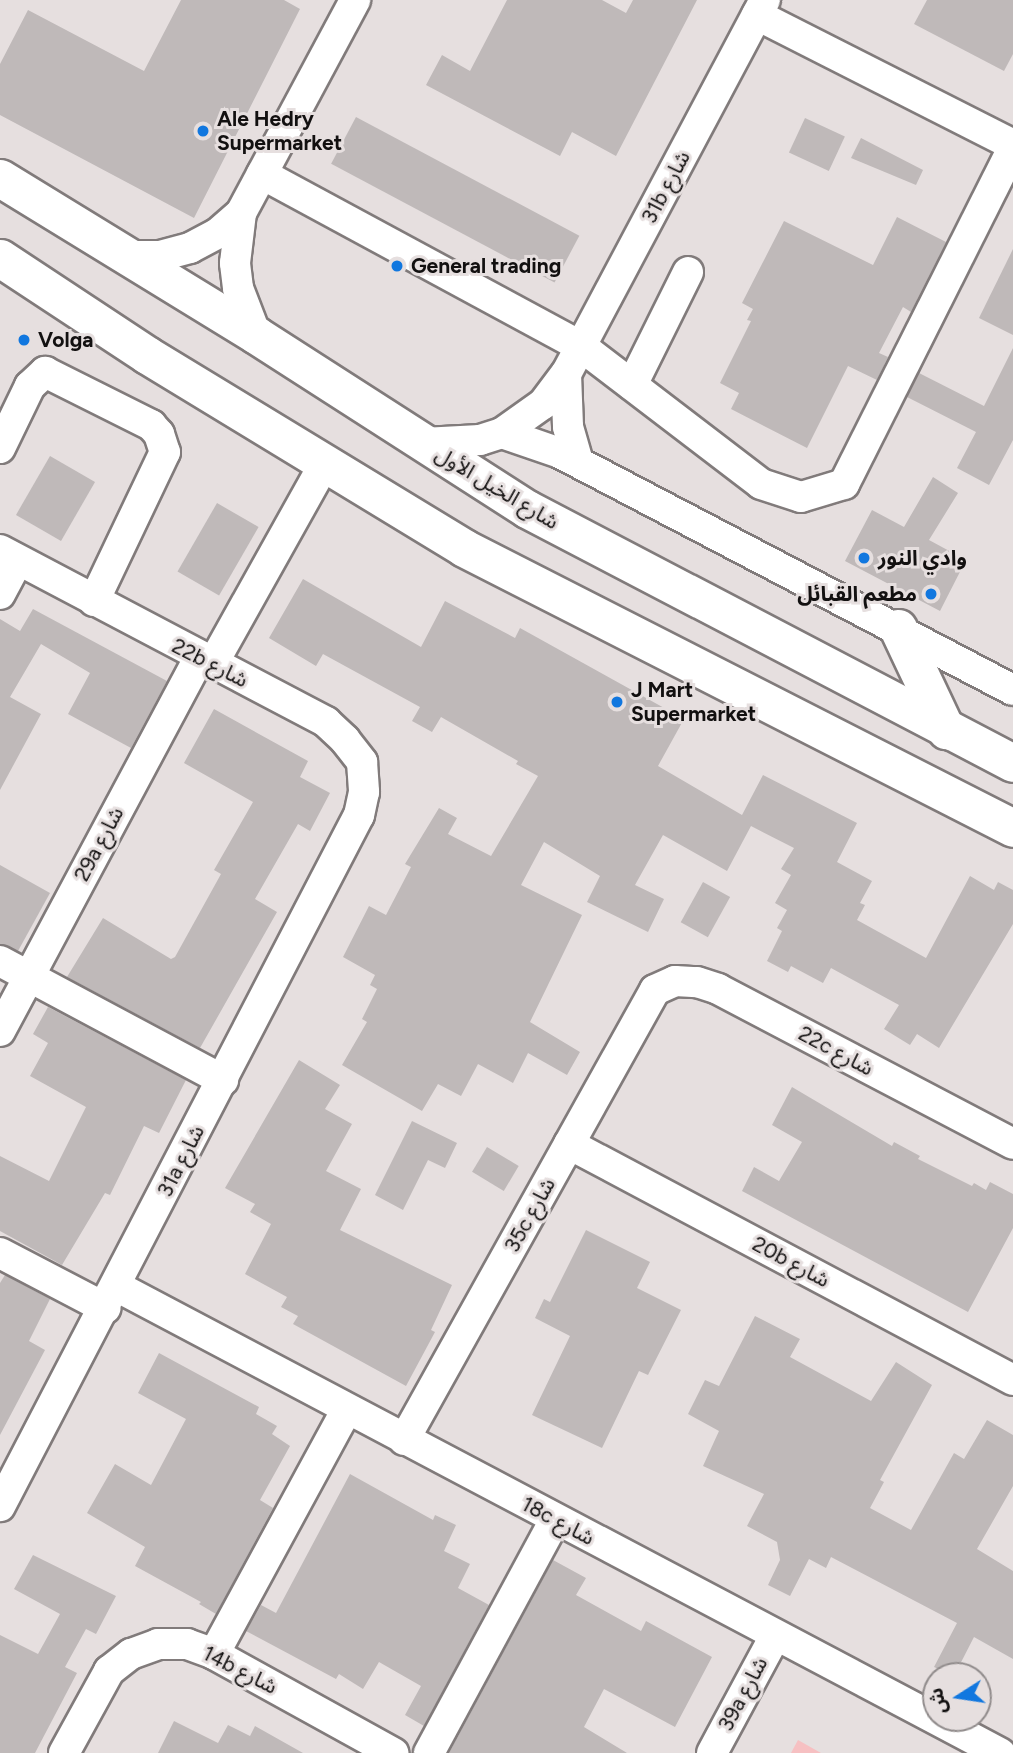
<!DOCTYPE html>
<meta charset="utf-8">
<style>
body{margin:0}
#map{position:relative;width:1013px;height:1753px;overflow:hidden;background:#e6dfdf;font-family:Figtree,"Noto Sans Arabic",sans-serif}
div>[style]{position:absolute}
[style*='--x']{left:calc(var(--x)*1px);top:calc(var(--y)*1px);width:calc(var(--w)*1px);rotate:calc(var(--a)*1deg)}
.green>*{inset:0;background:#f6c0c2}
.building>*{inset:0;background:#bfb9b9;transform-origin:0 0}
.roads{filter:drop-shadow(2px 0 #817b7b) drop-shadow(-2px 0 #817b7b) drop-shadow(0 2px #817b7b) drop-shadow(0 -2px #817b7b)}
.minor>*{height:30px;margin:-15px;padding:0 15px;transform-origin:15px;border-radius:15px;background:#fff}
.major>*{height:37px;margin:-18.5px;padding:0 18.5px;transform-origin:18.5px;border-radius:18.5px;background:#fff}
.dots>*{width:19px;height:19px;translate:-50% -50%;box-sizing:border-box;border:4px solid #e6dfdf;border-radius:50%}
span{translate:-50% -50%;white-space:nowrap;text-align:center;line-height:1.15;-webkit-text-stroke:6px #e6dfdf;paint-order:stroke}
.poi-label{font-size:21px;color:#121010;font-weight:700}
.left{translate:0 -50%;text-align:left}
.right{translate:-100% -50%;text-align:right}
.street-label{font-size:21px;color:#121010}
.north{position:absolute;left:922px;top:1662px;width:70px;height:70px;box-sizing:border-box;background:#e6dfdf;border:2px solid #918c8c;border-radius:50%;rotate:258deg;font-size:19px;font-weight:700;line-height:28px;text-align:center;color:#121010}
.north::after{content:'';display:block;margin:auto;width:24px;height:32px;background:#1177df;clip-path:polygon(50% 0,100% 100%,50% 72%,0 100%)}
</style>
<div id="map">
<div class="green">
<div style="clip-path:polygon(798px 1740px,821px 1753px,791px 1753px)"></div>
</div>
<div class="building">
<div style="clip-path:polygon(181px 0,284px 0,300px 9px,194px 218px,0 115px,0 64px,28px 10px,144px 71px)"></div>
<div style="clip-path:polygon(507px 0,602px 0,626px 13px,633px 0,697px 0,616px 156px,572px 132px,560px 156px,426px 85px,442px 55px,470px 71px)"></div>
<div style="clip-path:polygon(927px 0,1013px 0,1013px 54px,1004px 71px,914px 24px)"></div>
<div style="left:356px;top:117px;width:253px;height:53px;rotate:28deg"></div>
<div style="left:805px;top:118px;width:44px;height:38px;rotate:25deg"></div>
<div style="clip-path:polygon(861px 138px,923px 170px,916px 185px,851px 158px)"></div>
<div style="clip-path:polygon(897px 217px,946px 242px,911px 312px,903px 307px,879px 353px,888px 357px,877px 380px,848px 366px,807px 448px,731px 409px,739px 393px,720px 383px,751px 321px,747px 320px,753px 309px,742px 303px,784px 221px,873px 265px)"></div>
<div style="clip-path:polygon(1013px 249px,1013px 335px,979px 318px)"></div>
<div style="clip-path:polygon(1013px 348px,1013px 440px,989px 485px,957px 468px,976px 432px,907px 397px,919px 373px,984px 406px)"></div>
<div style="left:50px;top:456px;width:52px;height:68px;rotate:30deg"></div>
<div style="clip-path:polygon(933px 477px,958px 493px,929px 540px,966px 560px,940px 611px,845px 561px,872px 510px,904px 527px)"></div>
<div style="left:217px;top:503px;width:48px;height:79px;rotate:30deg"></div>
<div style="clip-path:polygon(303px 579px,421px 647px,445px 601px,515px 638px,520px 628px,684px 719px,658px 766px,742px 815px,763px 775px,857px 823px,837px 862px,872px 881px,860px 903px,865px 905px,857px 920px,926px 958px,970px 876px,994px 890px,998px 882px,1013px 890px,1013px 924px,939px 1048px,917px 1034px,910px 1045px,884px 1029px,899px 1005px,831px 968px,823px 983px,791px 966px,788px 972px,767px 961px,782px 931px,777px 928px,787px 910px,775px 903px,791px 875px,781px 869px,794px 848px,751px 826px,727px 871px,663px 835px,635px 885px,664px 899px,648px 932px,587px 902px,600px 876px,544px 842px,521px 885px,582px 915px,530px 1022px,580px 1052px,567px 1075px,528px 1053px,513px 1083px,478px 1064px,461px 1096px,438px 1084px,422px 1111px,342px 1065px,367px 1022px,362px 1019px,377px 989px,370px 985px,375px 975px,343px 957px,369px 906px,386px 915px,411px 867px,405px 864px,439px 808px,457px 818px,448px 834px,491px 856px,538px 776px,516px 764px,518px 761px,441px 717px,432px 732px,412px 721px,420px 707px,323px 654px,316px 666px,269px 638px)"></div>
<div style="clip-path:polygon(33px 609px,167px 681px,131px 748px,68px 714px,90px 673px,41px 644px,10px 697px,41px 714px,0 790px,0 619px,20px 631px)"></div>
<div style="clip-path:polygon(214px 709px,308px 761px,300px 777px,330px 793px,310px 831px,298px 824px,255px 899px,277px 912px,200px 1048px,67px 977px,103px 918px,171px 959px,175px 957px,221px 874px,214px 870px,253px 802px,184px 763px)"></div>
<div style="clip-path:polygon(0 865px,50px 893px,18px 951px,0 944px)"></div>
<div style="left:703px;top:882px;width:31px;height:46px;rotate:29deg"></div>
<div style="clip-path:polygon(48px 1007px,186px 1080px,159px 1133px,144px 1126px,110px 1195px,105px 1193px,62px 1265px,0 1231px,0 1156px,49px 1181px,86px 1107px,30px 1076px,48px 1043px,33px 1034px)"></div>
<div style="clip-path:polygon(299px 1060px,340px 1085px,325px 1109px,352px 1124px,326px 1171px,361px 1189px,340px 1230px,452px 1285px,431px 1330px,435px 1332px,406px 1386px,293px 1324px,298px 1316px,281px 1307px,287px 1297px,245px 1274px,271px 1224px,250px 1212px,255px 1204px,225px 1188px)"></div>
<div style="clip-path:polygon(792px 1087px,892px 1146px,894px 1142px,920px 1156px,918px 1159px,972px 1186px,974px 1183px,986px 1190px,990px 1182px,1013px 1194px,1013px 1228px,968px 1312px,742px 1191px,754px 1167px,779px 1181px,802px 1142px,772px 1125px)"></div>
<div style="clip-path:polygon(412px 1121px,457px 1143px,445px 1168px,428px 1160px,403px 1210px,375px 1195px)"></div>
<div style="left:487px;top:1147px;width:37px;height:29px;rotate:31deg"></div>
<div style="clip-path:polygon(586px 1230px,650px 1262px,637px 1288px,681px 1310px,648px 1375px,639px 1371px,602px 1448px,532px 1415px,570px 1336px,535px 1318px,544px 1299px,550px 1302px)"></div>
<div style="clip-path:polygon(5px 1275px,50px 1299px,29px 1341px,45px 1350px,0 1435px,0 1283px)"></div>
<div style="clip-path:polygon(755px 1316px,800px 1339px,790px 1357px,871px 1401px,896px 1362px,932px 1385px,880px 1480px,884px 1482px,870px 1508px,911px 1530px,954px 1453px,964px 1459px,987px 1420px,1013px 1435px,1013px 1486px,977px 1549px,1013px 1571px,1013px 1659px,974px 1637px,954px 1676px,934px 1667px,957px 1623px,831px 1557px,826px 1568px,809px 1559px,790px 1596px,768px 1585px,780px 1560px,777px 1542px,747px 1526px,764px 1494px,703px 1466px,719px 1431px,688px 1414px,705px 1380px,719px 1386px)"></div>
<div style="clip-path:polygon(159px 1353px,259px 1407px,256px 1414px,277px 1426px,272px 1434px,290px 1446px,260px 1500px,273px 1508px,216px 1614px,199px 1604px,201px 1602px,135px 1566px,145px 1547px,87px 1513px,115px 1464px,151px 1485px,186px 1419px,138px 1393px)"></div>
<div style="clip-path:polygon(350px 1474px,433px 1520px,435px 1515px,456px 1525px,444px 1551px,470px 1564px,458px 1588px,489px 1605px,424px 1726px,405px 1715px,421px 1686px,379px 1662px,363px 1689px,339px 1674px,336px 1679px,246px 1631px,261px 1605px,276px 1613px)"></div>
<div style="clip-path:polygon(33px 1555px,116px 1596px,96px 1634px,86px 1629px,65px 1667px,77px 1673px,35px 1753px,0 1753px,0 1635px,38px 1654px,60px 1614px,14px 1589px)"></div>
<div style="clip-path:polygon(553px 1560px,586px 1578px,576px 1595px,641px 1631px,646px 1621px,712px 1657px,675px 1727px,604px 1689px,584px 1727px,627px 1753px,449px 1753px)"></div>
<div style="clip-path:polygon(174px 1721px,218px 1743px,228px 1725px,250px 1736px,255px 1726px,303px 1753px,158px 1753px)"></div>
</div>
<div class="roads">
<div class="minor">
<div style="--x:757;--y:15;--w:287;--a:26.9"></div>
<div style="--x:262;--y:174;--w:364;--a:28.4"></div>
<div style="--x:582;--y:347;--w:225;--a:37.4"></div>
<div style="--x:761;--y:484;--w:42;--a:18"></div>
<div style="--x:801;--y:497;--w:45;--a:-16.8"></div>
<div style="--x:844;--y:484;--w:376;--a:-63.3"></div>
<div style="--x:128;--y:256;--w:32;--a:0"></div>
<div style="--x:160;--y:256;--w:31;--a:-15"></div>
<div style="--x:190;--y:248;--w:32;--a:-28"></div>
<div style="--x:218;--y:233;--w:30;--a:-41"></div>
<div style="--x:256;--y:335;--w:50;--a:-111"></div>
<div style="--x:238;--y:288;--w:25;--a:-97"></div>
<div style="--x:235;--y:263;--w:50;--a:-83.2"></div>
<div style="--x:241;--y:213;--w:242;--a:-61.8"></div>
<div style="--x:566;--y:374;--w:53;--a:87.8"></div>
<div style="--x:568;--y:427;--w:36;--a:74"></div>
<div style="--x:632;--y:385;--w:126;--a:-63.6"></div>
<div style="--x:502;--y:433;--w:61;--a:19"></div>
<div style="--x:560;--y:453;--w:511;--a:27.62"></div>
<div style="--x:423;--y:443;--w:57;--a:-3"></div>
<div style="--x:480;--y:440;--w:23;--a:-18"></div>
<div style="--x:502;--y:433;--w:50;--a:-35.3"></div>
<div style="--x:543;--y:404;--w:38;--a:-53"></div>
<div style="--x:566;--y:374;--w:424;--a:-62"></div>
<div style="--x:0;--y:448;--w:69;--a:-64.2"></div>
<div style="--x:30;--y:386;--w:21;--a:-43"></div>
<div style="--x:45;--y:372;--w:119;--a:26.6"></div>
<div style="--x:151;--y:425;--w:12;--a:48"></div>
<div style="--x:159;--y:434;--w:19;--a:72"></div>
<div style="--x:165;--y:452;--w:165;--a:115.5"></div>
<div style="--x:0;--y:550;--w:369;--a:27.8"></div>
<div style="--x:326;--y:722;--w:26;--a:43"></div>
<div style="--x:345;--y:740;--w:28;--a:52"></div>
<div style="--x:362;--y:762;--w:30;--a:86"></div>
<div style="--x:364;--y:792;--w:24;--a:102"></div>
<div style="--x:359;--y:815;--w:779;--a:117.45"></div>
<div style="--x:0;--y:594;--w:38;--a:-62"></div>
<div style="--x:212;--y:665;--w:229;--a:-60.8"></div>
<div style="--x:0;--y:961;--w:253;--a:28.1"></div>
<div style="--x:0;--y:1031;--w:423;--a:-61.9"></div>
<div style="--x:569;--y:1144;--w:503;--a:27.99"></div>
<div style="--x:0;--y:1253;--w:119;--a:27.6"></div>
<div style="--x:116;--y:1286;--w:1000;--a:27.85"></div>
<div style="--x:404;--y:1440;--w:515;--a:-60.85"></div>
<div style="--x:655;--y:990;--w:22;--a:-24"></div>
<div style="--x:675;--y:981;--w:22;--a:3"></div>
<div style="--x:697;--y:982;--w:22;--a:18"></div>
<div style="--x:718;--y:989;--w:333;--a:27.7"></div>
<div style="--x:214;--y:1654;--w:279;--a:-61.5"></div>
<div style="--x:64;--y:1753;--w:94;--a:-61.2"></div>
<div style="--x:109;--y:1671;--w:28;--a:-38"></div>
<div style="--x:131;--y:1654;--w:29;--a:-20"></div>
<div style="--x:158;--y:1644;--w:29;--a:0"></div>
<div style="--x:187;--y:1644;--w:29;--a:20"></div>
<div style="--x:214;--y:1654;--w:205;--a:28.9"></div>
<div style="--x:429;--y:1753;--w:265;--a:-61.6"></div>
<div style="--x:712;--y:1753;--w:133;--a:-61.7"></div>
</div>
<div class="major">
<div style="--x:0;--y:178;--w:300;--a:31.5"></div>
<div style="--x:256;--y:335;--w:322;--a:32.7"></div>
<div style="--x:527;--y:509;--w:548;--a:27.59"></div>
<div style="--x:0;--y:258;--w:176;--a:33.4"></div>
<div style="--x:147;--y:355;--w:371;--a:31.3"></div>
<div style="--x:464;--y:548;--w:616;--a:27.02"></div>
<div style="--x:898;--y:628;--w:113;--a:64.8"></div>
</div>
</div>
<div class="dots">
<div style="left:203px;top:131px;background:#1177df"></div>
<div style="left:397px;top:266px;background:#1177df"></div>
<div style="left:24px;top:340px;background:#1177df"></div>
<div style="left:864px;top:558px;background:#1177df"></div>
<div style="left:931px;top:594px;background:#1177df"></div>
<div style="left:617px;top:702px;background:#1177df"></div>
</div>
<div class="poi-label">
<span class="left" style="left:217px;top:131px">Ale Hedry<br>Supermarket</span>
<span class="left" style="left:411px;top:266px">General trading</span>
<span class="left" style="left:38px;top:340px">Volga</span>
<span class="left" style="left:878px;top:558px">وادي النور</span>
<span class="right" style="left:917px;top:594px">مطعم القبائل</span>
<span class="left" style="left:631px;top:702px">J Mart<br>Supermarket</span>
</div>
<div class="street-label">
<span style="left:666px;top:187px;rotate:-62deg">31b شارع</span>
<span style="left:497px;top:488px;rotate:31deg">شارع الخيل الأول</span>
<span style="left:210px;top:663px;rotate:27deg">22b شارع</span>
<span style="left:99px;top:844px;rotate:-62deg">29a شارع</span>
<span style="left:836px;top:1051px;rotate:28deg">22c شارع</span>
<span style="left:181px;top:1161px;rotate:-63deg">31a شارع</span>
<span style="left:530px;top:1215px;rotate:-61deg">35c شارع</span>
<span style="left:791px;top:1262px;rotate:28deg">20b شارع</span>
<span style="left:558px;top:1521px;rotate:28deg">18c شارع</span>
<span style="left:240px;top:1670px;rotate:27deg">14b شارع</span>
<span style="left:743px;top:1694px;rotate:-62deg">39a شارع</span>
</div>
<div class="north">ش</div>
</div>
